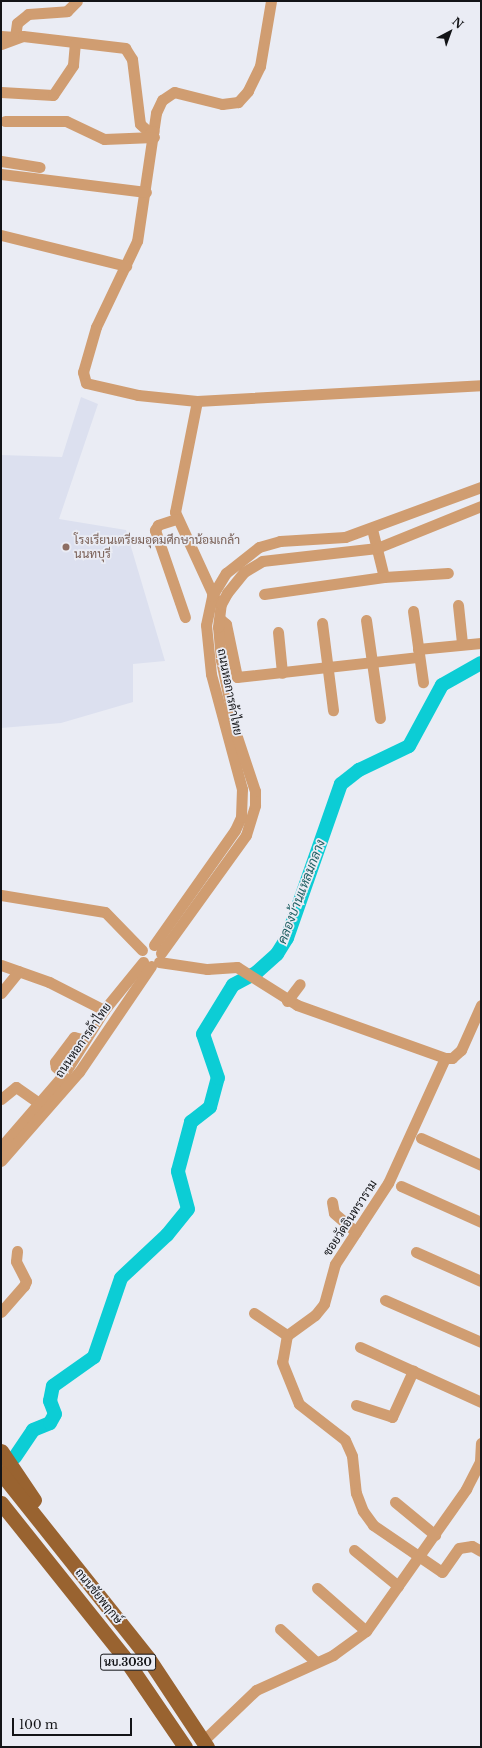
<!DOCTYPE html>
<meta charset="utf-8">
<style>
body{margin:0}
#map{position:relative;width:482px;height:1748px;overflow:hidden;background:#eaecf4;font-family:"Libre Baskerville",Sarabun,serif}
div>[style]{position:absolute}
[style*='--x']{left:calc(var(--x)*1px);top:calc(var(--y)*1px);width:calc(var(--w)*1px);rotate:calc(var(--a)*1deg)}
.built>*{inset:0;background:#dce0ef}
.river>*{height:14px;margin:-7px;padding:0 7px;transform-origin:7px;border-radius:7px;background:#0ccdd5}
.minor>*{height:11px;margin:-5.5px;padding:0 5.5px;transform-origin:5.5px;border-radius:5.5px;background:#d09d71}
.major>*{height:15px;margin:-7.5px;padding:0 7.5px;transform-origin:7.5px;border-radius:7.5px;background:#996330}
.dots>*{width:11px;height:11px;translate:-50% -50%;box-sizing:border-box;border:2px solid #eaecf4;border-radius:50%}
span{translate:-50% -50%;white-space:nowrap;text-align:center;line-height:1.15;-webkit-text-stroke:3.5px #eaecf4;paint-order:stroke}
.shield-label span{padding:1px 3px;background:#eaecf4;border:1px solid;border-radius:3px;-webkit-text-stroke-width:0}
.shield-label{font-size:11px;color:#131417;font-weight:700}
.education-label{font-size:12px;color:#785e54}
.left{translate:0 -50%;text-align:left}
.street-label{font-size:12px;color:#131417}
.water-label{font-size:13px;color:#216164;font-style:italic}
.frame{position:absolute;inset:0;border:2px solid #131417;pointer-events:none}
.north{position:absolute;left:430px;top:12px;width:40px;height:40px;-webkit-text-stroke:3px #eaecf4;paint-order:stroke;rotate:41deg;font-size:11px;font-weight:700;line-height:16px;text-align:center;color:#131417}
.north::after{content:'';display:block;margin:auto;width:14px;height:18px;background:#131417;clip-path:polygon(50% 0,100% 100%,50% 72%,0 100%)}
.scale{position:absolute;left:12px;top:1718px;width:120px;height:18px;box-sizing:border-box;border:2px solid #131417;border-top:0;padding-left:5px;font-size:12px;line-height:14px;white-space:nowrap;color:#131417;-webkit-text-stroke:3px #eaecf4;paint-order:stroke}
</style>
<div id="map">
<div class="built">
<div style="clip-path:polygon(81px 397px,98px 404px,59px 519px,126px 530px,165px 661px,133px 664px,133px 702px,61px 723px,1px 728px,1px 455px,62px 457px)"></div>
</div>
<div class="river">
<div style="--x:15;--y:1457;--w:32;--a:-56"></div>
<div style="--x:33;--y:1430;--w:18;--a:-22"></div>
<div style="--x:50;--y:1423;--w:10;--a:-61"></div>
<div style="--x:55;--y:1414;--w:14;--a:-111"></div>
<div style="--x:50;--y:1401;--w:15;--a:-79"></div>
<div style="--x:53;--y:1386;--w:50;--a:-35.3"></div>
<div style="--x:94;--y:1357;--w:83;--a:-71.1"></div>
<div style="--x:121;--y:1278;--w:63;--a:-43.1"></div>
<div style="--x:167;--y:1235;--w:33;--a:-51"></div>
<div style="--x:188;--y:1209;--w:39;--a:-105"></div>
<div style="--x:178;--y:1171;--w:51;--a:-75.1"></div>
<div style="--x:191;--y:1122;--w:24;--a:-38"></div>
<div style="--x:210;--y:1107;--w:30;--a:-75"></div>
<div style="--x:218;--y:1078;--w:46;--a:-108.8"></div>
<div style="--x:203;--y:1034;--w:57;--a:-58.5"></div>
<div style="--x:233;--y:985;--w:27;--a:-28"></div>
<div style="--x:257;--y:972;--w:27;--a:-42"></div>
<div style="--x:277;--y:954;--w:19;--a:-58"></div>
<div style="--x:287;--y:938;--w:163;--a:-70.7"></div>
<div style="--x:341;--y:784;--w:23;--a:-38"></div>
<div style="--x:359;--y:770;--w:55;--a:-25.6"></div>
<div style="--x:409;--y:746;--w:69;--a:-61.6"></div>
<div style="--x:442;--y:685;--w:45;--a:-29.4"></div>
</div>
<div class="minor">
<div style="--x:271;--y:1;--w:66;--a:99.6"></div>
<div style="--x:260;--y:66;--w:28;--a:116"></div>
<div style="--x:248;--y:91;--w:15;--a:132"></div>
<div style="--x:238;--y:102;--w:16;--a:173"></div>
<div style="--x:222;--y:104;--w:49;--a:-166"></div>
<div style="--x:174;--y:92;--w:14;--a:146"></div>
<div style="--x:162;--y:100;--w:14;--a:115"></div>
<div style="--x:156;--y:113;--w:129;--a:98.4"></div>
<div style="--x:137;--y:241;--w:95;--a:115.5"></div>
<div style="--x:96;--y:327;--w:47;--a:106.1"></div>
<div style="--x:83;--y:372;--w:11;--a:75"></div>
<div style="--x:86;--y:383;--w:53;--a:13"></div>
<div style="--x:138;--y:395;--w:59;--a:5.8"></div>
<div style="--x:197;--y:401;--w:284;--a:-3.2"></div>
<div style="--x:1;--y:36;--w:14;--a:4"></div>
<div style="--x:15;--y:37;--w:14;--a:-82"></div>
<div style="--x:17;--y:23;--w:14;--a:-39"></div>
<div style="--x:28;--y:14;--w:39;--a:-4"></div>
<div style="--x:67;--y:11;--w:14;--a:-45"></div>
<div style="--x:1;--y:44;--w:23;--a:-20"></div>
<div style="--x:23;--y:36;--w:103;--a:6.7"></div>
<div style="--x:125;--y:48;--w:13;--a:58"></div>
<div style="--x:132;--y:59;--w:65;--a:83"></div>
<div style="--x:140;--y:124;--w:13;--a:42"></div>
<div style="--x:150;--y:133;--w:4;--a:-27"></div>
<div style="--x:1;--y:92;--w:52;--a:3.3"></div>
<div style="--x:53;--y:95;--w:36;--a:-56"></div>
<div style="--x:73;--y:65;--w:22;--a:-85"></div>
<div style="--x:5;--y:121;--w:61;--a:0"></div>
<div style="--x:66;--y:121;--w:42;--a:25.3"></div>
<div style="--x:104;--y:139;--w:50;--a:-2.3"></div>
<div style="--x:1;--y:161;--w:39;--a:9"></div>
<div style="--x:1;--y:174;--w:146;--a:7.1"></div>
<div style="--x:1;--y:235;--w:129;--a:13.9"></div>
<div style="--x:197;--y:401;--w:113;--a:101.2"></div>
<div style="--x:175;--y:512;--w:96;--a:65.3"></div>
<div style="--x:176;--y:519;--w:19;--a:162"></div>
<div style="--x:158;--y:525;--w:6;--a:121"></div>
<div style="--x:155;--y:530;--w:92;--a:71"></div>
<div style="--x:372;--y:529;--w:49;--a:76"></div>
<div style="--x:264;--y:594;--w:121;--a:-8.1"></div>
<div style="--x:384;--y:577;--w:64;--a:-3.6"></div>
<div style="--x:458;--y:605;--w:39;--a:84"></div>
<div style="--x:413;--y:611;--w:72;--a:82"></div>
<div style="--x:220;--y:619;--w:8;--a:40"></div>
<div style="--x:226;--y:624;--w:54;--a:78.3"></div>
<div style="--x:237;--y:677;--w:181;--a:-6.3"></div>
<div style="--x:366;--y:620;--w:99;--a:81.9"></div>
<div style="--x:322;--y:623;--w:88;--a:82.8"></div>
<div style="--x:278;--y:632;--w:41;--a:84.4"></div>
<div style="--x:418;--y:649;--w:63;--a:-5.4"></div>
<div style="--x:1;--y:895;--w:105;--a:9.3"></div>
<div style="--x:105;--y:912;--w:53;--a:45.8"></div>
<div style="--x:154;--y:945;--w:141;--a:-54.8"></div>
<div style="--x:235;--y:830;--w:14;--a:-65"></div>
<div style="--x:241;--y:817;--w:28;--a:-88"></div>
<div style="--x:242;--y:789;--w:119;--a:-105.1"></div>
<div style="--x:211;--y:674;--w:49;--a:-95.8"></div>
<div style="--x:206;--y:625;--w:30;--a:-78"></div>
<div style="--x:212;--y:596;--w:27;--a:-59"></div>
<div style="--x:226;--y:573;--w:42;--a:-38.2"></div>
<div style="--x:259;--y:547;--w:22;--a:-16"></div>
<div style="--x:280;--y:541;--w:65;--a:-3.5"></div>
<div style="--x:345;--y:537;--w:145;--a:-20.2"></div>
<div style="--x:161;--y:953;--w:145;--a:-54.2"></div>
<div style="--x:246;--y:835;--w:31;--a:-73"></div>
<div style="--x:255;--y:805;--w:14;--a:-90"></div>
<div style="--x:255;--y:791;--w:60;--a:-108.4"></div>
<div style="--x:236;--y:734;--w:76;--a:-101.5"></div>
<div style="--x:221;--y:660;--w:33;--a:-95"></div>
<div style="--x:218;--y:627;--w:23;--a:-83"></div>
<div style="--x:221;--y:604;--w:13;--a:-61"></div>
<div style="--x:227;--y:593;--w:27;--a:-51"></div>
<div style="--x:244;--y:572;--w:21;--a:-31"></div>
<div style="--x:262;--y:561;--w:116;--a:-6.4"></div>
<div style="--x:377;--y:548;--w:112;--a:-22"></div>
<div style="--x:159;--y:962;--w:49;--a:8.3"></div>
<div style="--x:207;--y:969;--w:30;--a:-4"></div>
<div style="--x:237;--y:967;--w:71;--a:32.3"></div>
<div style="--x:297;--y:1005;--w:157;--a:19.7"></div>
<div style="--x:445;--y:1058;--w:7;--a:0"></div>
<div style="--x:452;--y:1058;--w:12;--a:-42"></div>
<div style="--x:461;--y:1050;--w:49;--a:-66"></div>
<div style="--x:1;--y:965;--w:51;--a:19.5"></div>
<div style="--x:49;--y:982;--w:62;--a:27"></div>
<div style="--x:1;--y:993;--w:28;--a:-51"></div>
<div style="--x:287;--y:1001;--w:21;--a:-53"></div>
<div style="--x:445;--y:1058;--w:137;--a:114.5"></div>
<div style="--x:388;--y:1183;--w:97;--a:123.2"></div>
<div style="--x:335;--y:1264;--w:41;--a:105.4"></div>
<div style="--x:324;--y:1304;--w:14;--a:129"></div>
<div style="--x:315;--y:1315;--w:34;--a:144"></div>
<div style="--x:287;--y:1335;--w:27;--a:100"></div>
<div style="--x:282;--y:1362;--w:45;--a:68"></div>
<div style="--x:299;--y:1404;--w:58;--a:38"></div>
<div style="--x:345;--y:1440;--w:17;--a:66"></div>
<div style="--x:352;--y:1456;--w:37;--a:84"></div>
<div style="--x:356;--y:1493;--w:19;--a:69"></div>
<div style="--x:363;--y:1511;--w:17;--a:54"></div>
<div style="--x:373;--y:1525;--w:83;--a:34.3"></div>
<div style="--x:442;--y:1572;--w:29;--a:-55"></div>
<div style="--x:459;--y:1548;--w:13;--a:-9"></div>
<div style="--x:472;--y:1546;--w:10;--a:29"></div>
<div style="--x:64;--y:1074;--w:11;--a:-139"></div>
<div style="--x:56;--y:1067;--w:5;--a:-101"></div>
<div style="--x:55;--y:1062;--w:31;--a:-53"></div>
<div style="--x:74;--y:1037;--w:11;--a:15"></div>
<div style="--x:1;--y:1099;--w:19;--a:-39"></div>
<div style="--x:16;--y:1087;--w:28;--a:35"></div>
<div style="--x:421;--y:1138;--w:66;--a:24.2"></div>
<div style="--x:1;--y:1147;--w:96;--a:-49.2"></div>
<div style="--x:64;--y:1074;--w:75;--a:-58"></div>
<div style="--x:104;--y:1010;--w:62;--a:-50.9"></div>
<div style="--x:1;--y:1161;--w:118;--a:-48.8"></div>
<div style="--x:79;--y:1072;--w:128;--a:-55.8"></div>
<div style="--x:401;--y:1186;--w:88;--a:24.2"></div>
<div style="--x:332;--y:1202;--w:11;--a:80"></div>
<div style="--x:334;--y:1213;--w:29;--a:41"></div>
<div style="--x:416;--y:1252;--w:71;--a:24"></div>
<div style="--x:385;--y:1300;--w:105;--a:23.6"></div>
<div style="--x:1;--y:1312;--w:35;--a:-49"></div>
<div style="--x:24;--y:1286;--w:5;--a:-68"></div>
<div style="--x:26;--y:1281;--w:22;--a:-117"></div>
<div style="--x:16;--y:1261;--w:10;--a:-84"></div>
<div style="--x:254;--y:1313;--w:40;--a:34"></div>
<div style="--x:360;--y:1347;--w:133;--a:24.4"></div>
<div style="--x:356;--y:1405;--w:38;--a:18"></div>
<div style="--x:392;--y:1417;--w:51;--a:-65.5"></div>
<div style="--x:395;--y:1502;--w:52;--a:39.5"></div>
<div style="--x:354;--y:1550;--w:57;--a:39.3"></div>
<div style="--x:317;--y:1588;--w:65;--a:41.3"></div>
<div style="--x:280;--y:1629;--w:49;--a:42.5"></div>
<div style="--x:207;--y:1737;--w:68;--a:-43.8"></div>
<div style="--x:256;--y:1690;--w:85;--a:-24.4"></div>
<div style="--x:333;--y:1655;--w:41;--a:-36"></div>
<div style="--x:366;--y:1631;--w:174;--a:-54.8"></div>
<div style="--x:466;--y:1489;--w:31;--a:-63"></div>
<div style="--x:480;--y:1461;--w:18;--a:-87"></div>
</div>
<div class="major">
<div style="--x:1;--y:1451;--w:59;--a:56"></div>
<div style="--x:1;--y:1473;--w:236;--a:51.5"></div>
<div style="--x:148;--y:1658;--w:107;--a:56.5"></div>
<div style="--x:1;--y:1503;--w:196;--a:51.4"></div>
<div style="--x:123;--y:1656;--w:110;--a:55.7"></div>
</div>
<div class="dots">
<div style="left:66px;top:547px;background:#8d6e63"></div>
</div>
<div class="shield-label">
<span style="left:128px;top:1662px">นบ.3030</span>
</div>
<div class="education-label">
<span class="left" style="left:74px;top:547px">โรงเรียนเตรียมอุดมศึกษาน้อมเกล้า<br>นนทบุรี</span>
</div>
<div class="street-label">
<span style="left:230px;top:692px;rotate:79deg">ถนนหอการค้าไทย</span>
<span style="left:83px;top:1040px;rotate:-55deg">ถนนหอการค้าไทย</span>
<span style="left:350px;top:1218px;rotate:-57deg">ซอยวัดอินทราราม</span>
<span style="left:99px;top:1596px;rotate:51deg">ถนนชัยพฤกษ์</span>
</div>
<div class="water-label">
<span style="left:302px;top:892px;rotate:-69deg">คลองบ้านแหลมกลาง</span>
</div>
<div class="frame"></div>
<div class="north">N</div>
<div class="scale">100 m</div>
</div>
